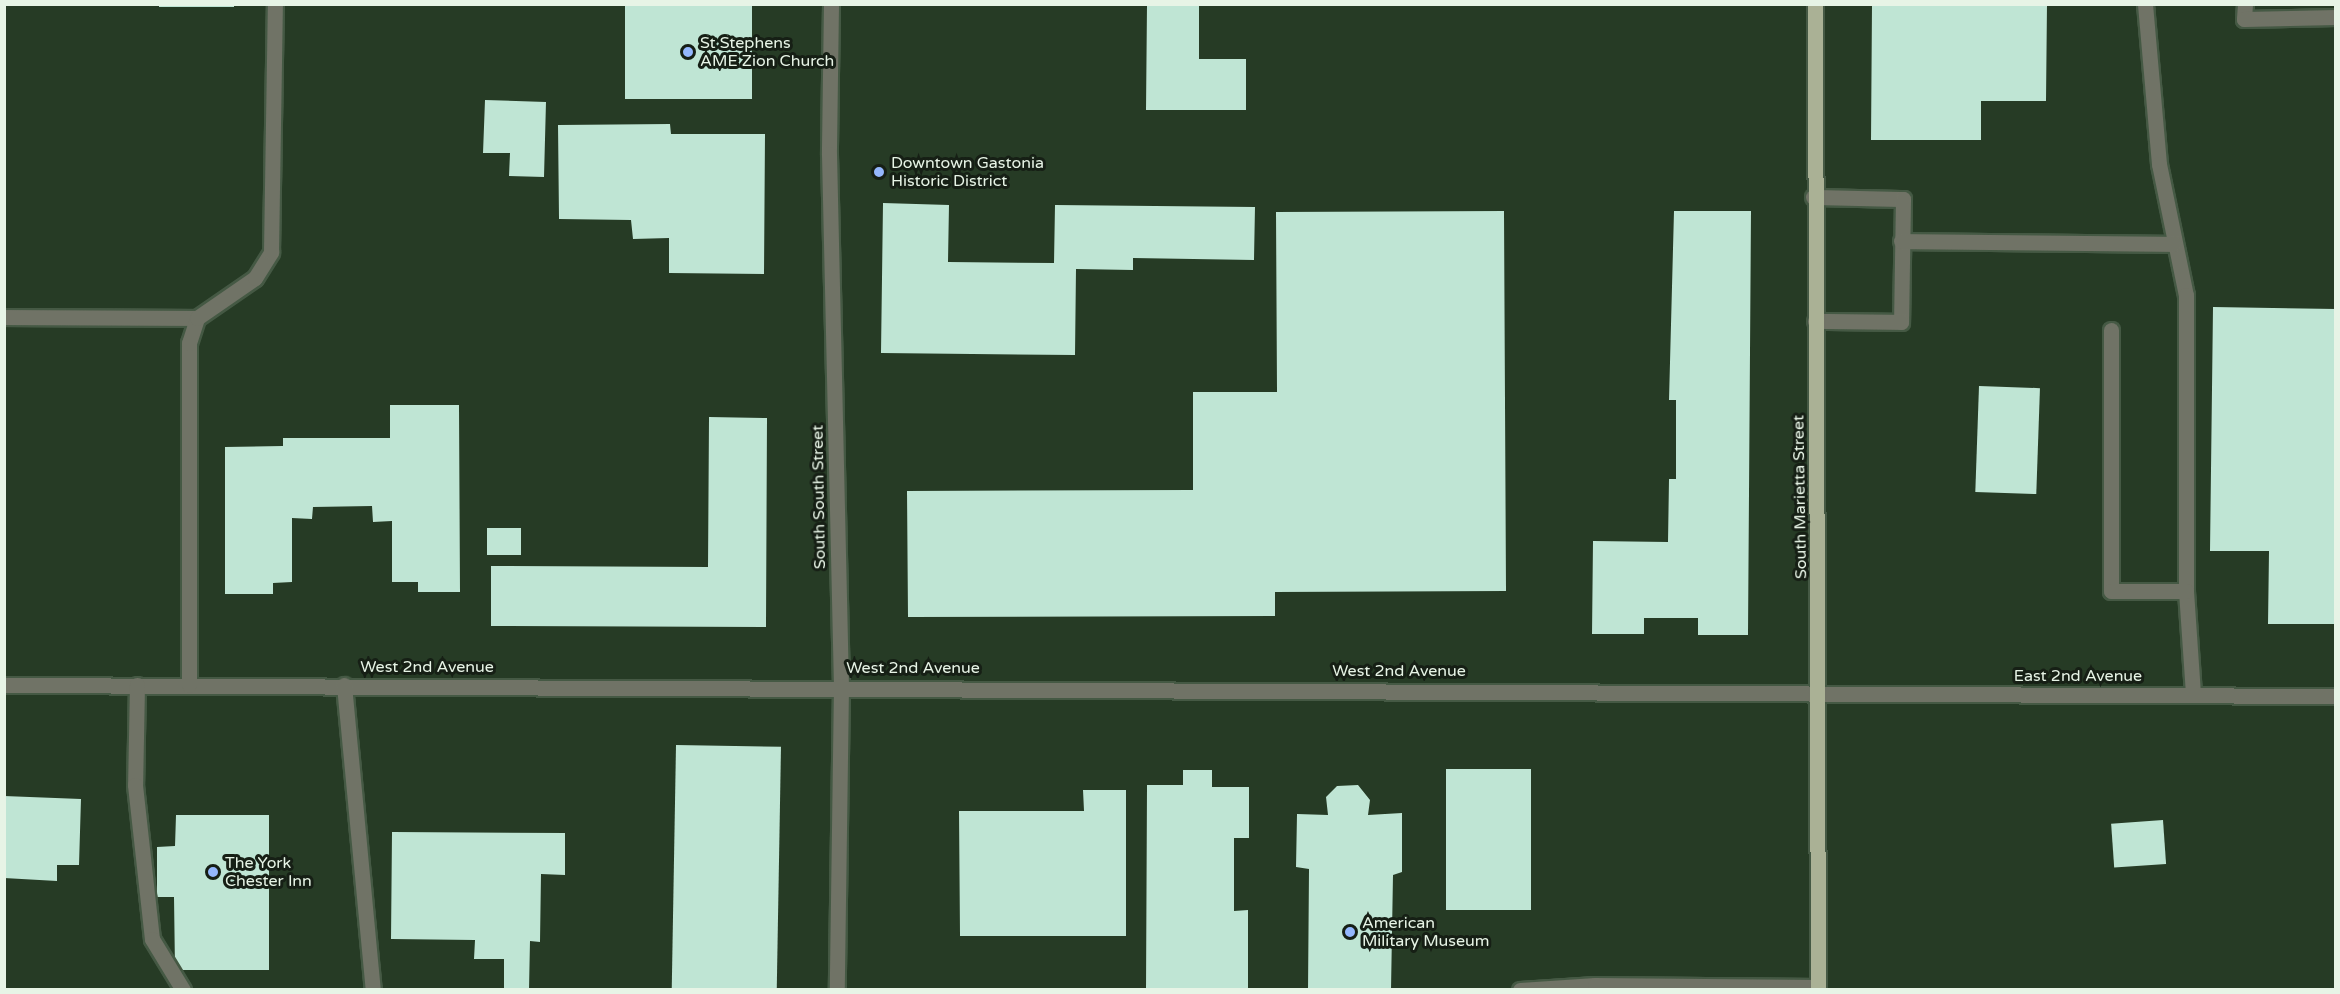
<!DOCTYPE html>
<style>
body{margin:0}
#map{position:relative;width:2340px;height:994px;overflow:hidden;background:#263b25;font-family:"Varela Round",sans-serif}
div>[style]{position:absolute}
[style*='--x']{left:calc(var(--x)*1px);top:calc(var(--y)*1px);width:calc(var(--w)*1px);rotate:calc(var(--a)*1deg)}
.building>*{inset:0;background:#bfe5d4;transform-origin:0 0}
.roads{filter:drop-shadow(2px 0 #455944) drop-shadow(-2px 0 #455944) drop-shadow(0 2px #455944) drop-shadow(0 -2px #455944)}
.minor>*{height:15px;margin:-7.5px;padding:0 7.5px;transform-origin:7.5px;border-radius:7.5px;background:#707366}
.major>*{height:15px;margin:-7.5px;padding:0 7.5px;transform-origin:7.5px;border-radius:7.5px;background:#aab195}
.dots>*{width:16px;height:16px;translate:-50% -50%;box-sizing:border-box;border:3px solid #161f15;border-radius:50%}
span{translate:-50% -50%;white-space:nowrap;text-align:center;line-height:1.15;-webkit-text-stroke:6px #161f15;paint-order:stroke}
.poi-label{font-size:16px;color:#e7f4e6}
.left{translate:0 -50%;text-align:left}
.street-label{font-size:16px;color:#e7f4e6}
.frame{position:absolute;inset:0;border:6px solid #e7f4e6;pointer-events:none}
</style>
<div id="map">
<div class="building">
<div style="left:159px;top:4px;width:75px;height:3px"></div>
<div style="left:625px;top:4px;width:127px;height:95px"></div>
<div style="clip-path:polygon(1147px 4px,1199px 4px,1199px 59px,1246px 59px,1246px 110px,1146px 110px)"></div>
<div style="clip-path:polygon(1872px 4px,2047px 4px,2046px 101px,1981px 101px,1981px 140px,1871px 140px)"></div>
<div style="clip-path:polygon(485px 100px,546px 102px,544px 177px,509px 176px,510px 153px,483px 153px)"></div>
<div style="clip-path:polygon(670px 124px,671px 134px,765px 134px,764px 274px,669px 273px,669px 238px,633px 239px,631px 220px,559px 219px,558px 125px)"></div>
<div style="clip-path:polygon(883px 203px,949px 205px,948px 262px,1054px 263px,1055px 205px,1255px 207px,1254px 260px,1133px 258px,1133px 270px,1076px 269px,1075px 355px,881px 353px)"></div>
<div style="clip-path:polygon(1504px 211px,1506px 591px,1275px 592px,1275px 616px,908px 617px,907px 491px,1193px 490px,1193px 392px,1277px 392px,1276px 212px)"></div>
<div style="clip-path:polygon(1674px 211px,1751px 211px,1748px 635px,1698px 635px,1698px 618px,1644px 618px,1644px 634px,1592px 634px,1593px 541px,1668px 542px,1669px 479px,1676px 479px,1676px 400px,1669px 400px)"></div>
<div style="clip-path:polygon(2213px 307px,2336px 309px,2336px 624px,2268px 624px,2269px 551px,2210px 551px)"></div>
<div style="left:1979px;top:386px;width:61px;height:106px;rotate:2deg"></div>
<div style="clip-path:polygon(390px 405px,459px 405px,460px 592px,418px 592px,418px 582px,392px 582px,392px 521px,373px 522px,372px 506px,313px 507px,312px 519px,292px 518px,292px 582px,273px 583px,273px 594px,225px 594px,225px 447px,283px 446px,283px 438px,390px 438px)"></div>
<div style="clip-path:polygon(709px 417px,767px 418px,766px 627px,491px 626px,491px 566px,708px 567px)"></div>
<div style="left:487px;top:528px;width:34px;height:27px"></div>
<div style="left:676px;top:745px;width:105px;height:245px;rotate:1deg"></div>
<div style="left:1446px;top:769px;width:85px;height:141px"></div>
<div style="clip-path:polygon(1183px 770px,1212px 770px,1212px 787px,1249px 787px,1249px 838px,1234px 838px,1234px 911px,1248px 910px,1248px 990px,1146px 990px,1147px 785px,1183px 785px)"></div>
<div style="clip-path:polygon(1358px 785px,1370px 800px,1368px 815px,1402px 813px,1402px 872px,1393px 875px,1391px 990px,1308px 990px,1309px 869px,1296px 867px,1297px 814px,1328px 815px,1326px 797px,1337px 786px)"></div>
<div style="clip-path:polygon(1083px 790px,1126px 790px,1126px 936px,960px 936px,959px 811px,1084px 811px)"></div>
<div style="clip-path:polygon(4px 796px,81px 799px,79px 865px,57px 865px,57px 881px,4px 878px)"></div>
<div style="clip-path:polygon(176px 815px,269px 815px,269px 970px,175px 970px,174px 897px,157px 897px,157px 847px,175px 846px)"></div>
<div style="left:2163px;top:820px;width:44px;height:52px;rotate:86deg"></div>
<div style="clip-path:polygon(392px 832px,565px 833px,565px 875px,541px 874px,540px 942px,530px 941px,529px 990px,504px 990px,504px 959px,474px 959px,475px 940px,391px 939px)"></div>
</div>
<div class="roads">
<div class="minor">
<div style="--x:831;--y:4;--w:150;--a:90.8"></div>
<div style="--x:829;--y:154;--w:532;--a:88.71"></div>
<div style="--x:841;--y:686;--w:304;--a:90.8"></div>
<div style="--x:2145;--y:4;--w:161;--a:85"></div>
<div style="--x:2159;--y:164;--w:134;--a:78.4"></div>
<div style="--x:2186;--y:295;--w:296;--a:90"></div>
<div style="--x:2186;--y:591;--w:104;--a:86.1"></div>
<div style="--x:2245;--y:4;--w:15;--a:94"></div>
<div style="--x:2244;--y:19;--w:92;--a:-1.2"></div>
<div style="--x:1813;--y:197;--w:90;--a:1.3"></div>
<div style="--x:1903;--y:199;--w:123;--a:90.9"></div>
<div style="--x:1901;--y:322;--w:86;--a:-179.3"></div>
<div style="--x:1901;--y:241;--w:273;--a:0.6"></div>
<div style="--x:4;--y:317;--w:193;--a:0.3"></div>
<div style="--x:2111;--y:330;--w:261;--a:90"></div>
<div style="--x:2111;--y:591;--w:75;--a:0"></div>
<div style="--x:4;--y:685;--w:2332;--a:0.27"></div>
<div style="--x:137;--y:685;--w:100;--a:91.1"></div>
<div style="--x:135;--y:785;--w:155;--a:83.7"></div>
<div style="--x:152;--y:939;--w:60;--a:58.7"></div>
<div style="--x:189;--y:685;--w:342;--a:-90"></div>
<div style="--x:189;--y:343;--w:26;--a:-72"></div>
<div style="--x:197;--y:318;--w:70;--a:-34.6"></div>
<div style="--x:255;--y:278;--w:31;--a:-58"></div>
<div style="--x:271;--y:252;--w:248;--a:-89.1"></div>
<div style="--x:344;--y:685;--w:306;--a:84.6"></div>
<div style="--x:1520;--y:990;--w:75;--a:-3.8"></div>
<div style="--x:1595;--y:985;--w:223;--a:0.5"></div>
</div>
<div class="major">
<div style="--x:1815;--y:4;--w:986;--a:89.83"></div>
</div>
</div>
<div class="dots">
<div style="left:688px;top:52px;background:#94b7fd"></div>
<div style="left:879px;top:172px;background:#94b7fd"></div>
<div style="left:213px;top:872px;background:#94b7fd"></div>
<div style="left:1350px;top:932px;background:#94b7fd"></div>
</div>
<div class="poi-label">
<span class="left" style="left:700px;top:52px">St Stephens<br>AME Zion Church</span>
<span class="left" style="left:891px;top:172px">Downtown Gastonia<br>Historic District</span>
<span class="left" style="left:225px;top:872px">The York<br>Chester Inn</span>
<span class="left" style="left:1362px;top:932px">American<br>Military Museum</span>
</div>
<div class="street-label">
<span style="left:819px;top:497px;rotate:-91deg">South South Street</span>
<span style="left:1800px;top:497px;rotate:-91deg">South Marietta Street</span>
<span style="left:427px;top:667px">West 2nd Avenue</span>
<span style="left:913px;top:668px">West 2nd Avenue</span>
<span style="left:1399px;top:671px">West 2nd Avenue</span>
<span style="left:2078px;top:676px">East 2nd Avenue</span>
</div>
<div class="frame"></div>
</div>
